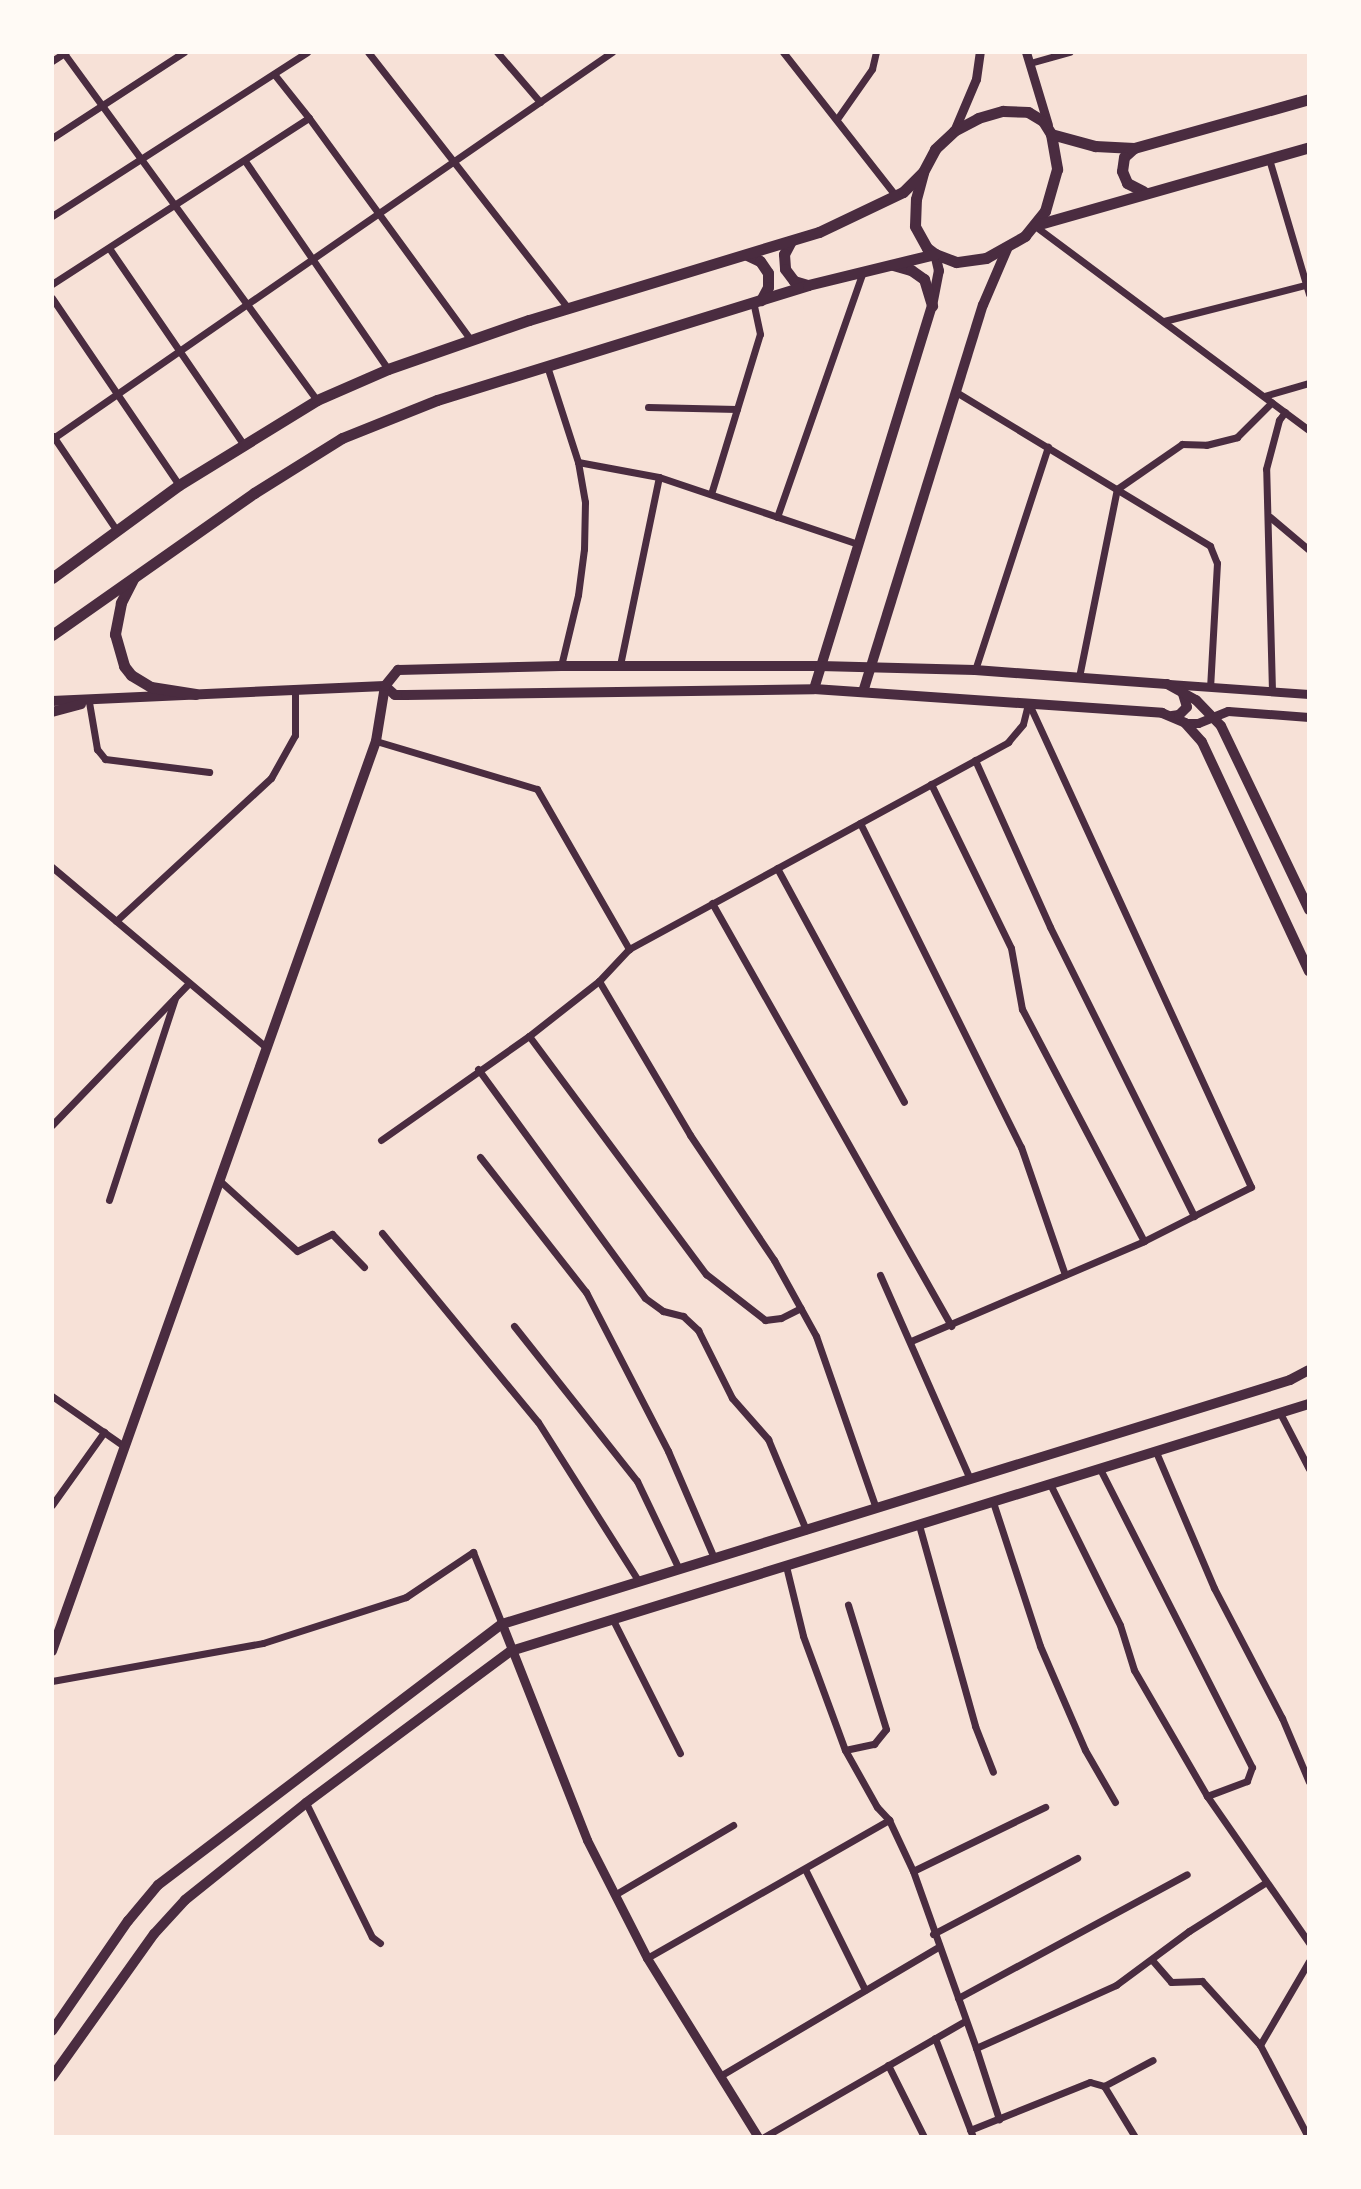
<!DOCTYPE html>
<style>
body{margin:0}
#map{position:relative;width:1361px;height:2189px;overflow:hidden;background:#f7e1d7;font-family:Figtree,sans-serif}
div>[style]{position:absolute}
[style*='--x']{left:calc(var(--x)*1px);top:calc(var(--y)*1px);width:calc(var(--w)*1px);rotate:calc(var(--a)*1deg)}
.minor>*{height:7px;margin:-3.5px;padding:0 3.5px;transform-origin:3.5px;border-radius:3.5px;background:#4a2c40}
.tertiary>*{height:9px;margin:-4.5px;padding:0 4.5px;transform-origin:4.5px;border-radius:4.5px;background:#4a2c40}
.secondary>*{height:10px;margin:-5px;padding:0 5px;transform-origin:5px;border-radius:5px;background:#4a2c40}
.primary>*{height:11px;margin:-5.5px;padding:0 5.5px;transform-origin:5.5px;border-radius:5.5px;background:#4a2c40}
span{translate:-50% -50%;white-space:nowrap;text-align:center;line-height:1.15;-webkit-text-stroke:8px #fffaf5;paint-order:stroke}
.frame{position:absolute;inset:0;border:54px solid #fffaf5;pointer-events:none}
</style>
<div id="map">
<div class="minor">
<div style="--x:63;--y:52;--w:431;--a:53.9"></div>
<div style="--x:368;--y:52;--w:325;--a:52"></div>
<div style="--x:497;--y:52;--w:66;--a:49.3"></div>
<div style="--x:783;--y:52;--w:182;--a:51.9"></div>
<div style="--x:52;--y:61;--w:17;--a:-33"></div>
<div style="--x:1030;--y:63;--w:41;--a:-15.8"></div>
<div style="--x:309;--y:118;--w:275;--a:53.9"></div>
<div style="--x:837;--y:119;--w:61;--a:-55"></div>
<div style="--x:872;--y:69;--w:17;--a:-77"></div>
<div style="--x:52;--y:138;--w:158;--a:-33.1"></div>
<div style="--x:1269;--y:159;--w:141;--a:73.5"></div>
<div style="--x:245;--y:161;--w:252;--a:55.5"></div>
<div style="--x:52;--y:216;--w:303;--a:-32.7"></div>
<div style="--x:1035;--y:226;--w:342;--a:36.7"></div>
<div style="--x:109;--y:248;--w:237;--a:55.6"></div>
<div style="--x:52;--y:284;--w:306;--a:-32.9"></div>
<div style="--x:309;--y:118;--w:56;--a:-128.5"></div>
<div style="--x:52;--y:298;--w:226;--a:55.8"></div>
<div style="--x:1164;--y:321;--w:150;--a:-14.3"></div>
<div style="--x:547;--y:366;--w:101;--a:72.1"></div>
<div style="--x:578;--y:462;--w:41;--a:80.1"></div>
<div style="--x:585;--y:502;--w:47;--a:91.2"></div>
<div style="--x:584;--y:549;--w:46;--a:97.4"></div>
<div style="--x:578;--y:595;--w:73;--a:103.5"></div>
<div style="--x:956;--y:392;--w:297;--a:31.2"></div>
<div style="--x:1210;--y:546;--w:18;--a:68"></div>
<div style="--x:1217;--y:563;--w:124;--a:93.2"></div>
<div style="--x:1264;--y:396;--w:47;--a:-16.1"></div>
<div style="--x:648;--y:407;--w:89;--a:1.3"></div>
<div style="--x:53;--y:436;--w:115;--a:56"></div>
<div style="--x:52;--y:439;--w:681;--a:-34.65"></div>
<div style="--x:578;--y:462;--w:82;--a:10.5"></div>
<div style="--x:659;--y:477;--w:210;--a:18.6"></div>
<div style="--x:711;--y:494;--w:167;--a:-73"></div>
<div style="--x:760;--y:334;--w:33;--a:-102"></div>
<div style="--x:777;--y:517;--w:261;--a:-70.7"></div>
<div style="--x:1270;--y:517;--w:51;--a:40.2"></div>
<div style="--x:620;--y:665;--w:192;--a:-78.3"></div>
<div style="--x:975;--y:670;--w:235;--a:-71.9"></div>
<div style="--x:1079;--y:677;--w:192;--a:-78.6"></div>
<div style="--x:1117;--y:489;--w:79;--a:-34.7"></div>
<div style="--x:1182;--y:444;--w:24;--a:2"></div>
<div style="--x:1206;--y:445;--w:32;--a:-14"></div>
<div style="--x:1237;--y:437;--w:49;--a:-45"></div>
<div style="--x:1272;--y:691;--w:222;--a:-91.5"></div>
<div style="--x:1266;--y:469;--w:51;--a:-75.1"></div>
<div style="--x:1279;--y:420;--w:10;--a:-53"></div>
<div style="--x:89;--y:702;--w:48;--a:80.3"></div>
<div style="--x:97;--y:749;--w:13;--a:51"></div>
<div style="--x:105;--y:759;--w:105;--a:7.1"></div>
<div style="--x:376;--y:741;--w:168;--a:16.6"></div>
<div style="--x:537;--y:789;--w:185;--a:60.1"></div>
<div style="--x:975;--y:760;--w:183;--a:65.8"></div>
<div style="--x:1050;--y:927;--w:323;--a:63.5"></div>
<div style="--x:931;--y:784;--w:182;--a:64"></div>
<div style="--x:1011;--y:948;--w:62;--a:79.8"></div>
<div style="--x:1022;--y:1009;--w:262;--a:62.3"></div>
<div style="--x:860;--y:823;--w:362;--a:63.6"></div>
<div style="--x:1021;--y:1147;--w:135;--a:71"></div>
<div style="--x:52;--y:867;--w:281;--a:40.1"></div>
<div style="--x:777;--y:868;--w:266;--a:61.5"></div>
<div style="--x:712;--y:903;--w:486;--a:60.5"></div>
<div style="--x:116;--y:921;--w:211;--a:-42.7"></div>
<div style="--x:271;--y:778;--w:49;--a:-60.8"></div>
<div style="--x:295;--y:735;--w:45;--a:-90"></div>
<div style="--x:599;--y:981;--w:179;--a:59.4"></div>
<div style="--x:690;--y:1135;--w:151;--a:56.1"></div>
<div style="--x:774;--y:1260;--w:87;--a:61.1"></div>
<div style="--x:816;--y:1336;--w:182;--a:70.8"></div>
<div style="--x:529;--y:1036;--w:297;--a:53.4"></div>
<div style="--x:706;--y:1274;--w:75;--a:37.9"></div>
<div style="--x:765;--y:1320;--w:16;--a:-7"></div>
<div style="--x:781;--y:1318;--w:22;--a:-27"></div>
<div style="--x:478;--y:1069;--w:283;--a:53.9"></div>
<div style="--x:645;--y:1298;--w:22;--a:36"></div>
<div style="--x:663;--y:1311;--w:21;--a:14"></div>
<div style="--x:683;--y:1316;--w:21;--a:43"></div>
<div style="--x:698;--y:1330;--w:76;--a:63.4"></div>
<div style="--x:732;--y:1398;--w:55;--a:48.7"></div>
<div style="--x:768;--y:1439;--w:99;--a:67.3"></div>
<div style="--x:52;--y:1125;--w:197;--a:-46"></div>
<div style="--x:381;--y:1140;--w:181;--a:-35.1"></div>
<div style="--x:529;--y:1036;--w:89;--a:-38.2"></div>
<div style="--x:599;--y:981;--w:44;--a:-46.8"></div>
<div style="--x:629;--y:949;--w:432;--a:-28.6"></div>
<div style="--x:1008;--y:742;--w:23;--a:-50"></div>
<div style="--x:1023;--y:724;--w:21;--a:-76"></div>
<div style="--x:480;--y:1157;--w:172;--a:51.9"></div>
<div style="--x:586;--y:1292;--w:179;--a:62.7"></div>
<div style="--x:668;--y:1451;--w:116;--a:66.7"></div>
<div style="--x:219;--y:1180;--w:105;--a:42.3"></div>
<div style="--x:297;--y:1251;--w:39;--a:-26"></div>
<div style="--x:332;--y:1234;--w:46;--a:45.9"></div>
<div style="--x:109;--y:1200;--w:213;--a:-71.9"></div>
<div style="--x:382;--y:1233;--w:245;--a:50.5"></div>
<div style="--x:538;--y:1422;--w:189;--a:57.7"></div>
<div style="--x:880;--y:1275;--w:223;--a:66.2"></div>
<div style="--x:514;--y:1326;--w:198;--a:51.6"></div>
<div style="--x:637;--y:1481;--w:98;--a:64.5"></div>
<div style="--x:911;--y:1341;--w:254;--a:-23.2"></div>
<div style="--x:1144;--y:1241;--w:120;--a:-26.8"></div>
<div style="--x:1251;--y:1187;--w:532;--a:-114.68"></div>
<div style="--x:52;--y:1396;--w:89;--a:34.9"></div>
<div style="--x:1280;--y:1413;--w:63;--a:62.6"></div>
<div style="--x:1156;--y:1452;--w:148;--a:66.9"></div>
<div style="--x:1214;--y:1588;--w:147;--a:62.4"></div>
<div style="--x:1282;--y:1718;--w:69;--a:67.1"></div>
<div style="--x:1100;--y:1469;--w:335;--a:63"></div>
<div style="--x:1252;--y:1767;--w:15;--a:110"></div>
<div style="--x:1247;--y:1781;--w:43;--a:159.4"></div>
<div style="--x:1050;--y:1484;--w:157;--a:63.6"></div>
<div style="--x:1120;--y:1625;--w:47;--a:72.7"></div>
<div style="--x:1134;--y:1670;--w:146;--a:59.9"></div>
<div style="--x:1207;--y:1796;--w:179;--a:55.2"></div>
<div style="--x:993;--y:1502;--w:151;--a:71.9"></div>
<div style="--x:1040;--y:1646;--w:113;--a:66.6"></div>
<div style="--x:1085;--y:1750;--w:60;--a:60"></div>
<div style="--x:52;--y:1505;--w:90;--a:-54.5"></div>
<div style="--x:919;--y:1525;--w:209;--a:74.4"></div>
<div style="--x:975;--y:1726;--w:49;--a:68.6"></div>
<div style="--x:786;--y:1566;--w:72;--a:76.3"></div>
<div style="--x:803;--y:1636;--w:121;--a:69.8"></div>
<div style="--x:845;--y:1750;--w:65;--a:60.7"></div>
<div style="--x:877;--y:1807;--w:18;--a:47"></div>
<div style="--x:889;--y:1820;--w:56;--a:64.8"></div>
<div style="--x:913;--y:1871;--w:188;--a:70.4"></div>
<div style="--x:976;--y:2048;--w:154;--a:-24.2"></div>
<div style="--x:1116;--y:1985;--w:91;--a:-36.5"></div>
<div style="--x:1189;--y:1931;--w:90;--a:-32.3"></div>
<div style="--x:613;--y:1620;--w:149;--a:63.3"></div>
<div style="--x:52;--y:1681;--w:214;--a:-10.2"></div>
<div style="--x:263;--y:1643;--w:150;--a:-17.8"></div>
<div style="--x:406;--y:1597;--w:81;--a:-33.9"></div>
<div style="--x:473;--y:1552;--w:78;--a:68.1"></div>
<div style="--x:845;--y:1750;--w:30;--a:-12"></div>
<div style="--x:874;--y:1744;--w:19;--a:-51"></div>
<div style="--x:886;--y:1729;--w:130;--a:-107"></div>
<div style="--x:306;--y:1803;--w:149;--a:63.8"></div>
<div style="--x:372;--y:1937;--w:10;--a:37"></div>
<div style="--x:805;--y:1869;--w:135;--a:63.6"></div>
<div style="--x:913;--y:1871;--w:147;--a:-25.9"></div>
<div style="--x:616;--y:1894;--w:136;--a:-30.5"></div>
<div style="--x:933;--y:1934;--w:163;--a:-27.8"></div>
<div style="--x:647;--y:1958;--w:279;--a:-29.7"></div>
<div style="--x:1152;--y:1960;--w:29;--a:49"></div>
<div style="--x:1171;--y:1982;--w:31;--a:-2"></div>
<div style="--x:1202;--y:1981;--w:86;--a:47.8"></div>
<div style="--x:1260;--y:2045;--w:97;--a:-59.7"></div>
<div style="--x:958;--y:1998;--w:260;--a:-28.4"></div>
<div style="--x:935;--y:2038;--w:106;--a:69"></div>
<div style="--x:1260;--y:2045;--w:104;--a:62.4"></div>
<div style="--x:976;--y:2048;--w:75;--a:72.1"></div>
<div style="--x:888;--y:2065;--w:80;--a:63.4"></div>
<div style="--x:720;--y:2076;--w:253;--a:-30.6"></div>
<div style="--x:1104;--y:2086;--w:55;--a:-28"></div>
<div style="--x:970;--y:2130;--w:129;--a:-21.8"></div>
<div style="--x:1090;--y:2082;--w:15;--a:16"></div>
<div style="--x:1104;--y:2086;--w:60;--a:58.7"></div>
<div style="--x:764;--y:2137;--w:232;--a:-30"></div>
</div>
<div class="tertiary">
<div style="--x:1026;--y:52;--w:76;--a:73.2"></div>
<div style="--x:954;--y:131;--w:56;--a:-67.1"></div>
<div style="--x:976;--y:79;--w:27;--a:-82"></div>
<div style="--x:1169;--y:684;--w:140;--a:4.1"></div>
<div style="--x:1185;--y:723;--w:13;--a:0"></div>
<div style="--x:1198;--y:723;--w:32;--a:-22"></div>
<div style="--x:1228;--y:711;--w:81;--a:4.2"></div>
<div style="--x:502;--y:1624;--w:232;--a:68.5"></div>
<div style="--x:587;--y:1840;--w:132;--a:63"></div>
<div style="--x:647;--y:1958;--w:211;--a:58.2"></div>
</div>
<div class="secondary">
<div style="--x:814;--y:689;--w:401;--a:-72.9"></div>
<div style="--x:932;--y:306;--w:36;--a:-79"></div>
<div style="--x:939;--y:271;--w:17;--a:-103"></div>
<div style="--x:863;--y:692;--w:405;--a:-72.8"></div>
<div style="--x:983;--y:305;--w:61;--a:-66.8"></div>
<div style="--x:52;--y:701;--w:333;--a:-2.6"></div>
<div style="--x:385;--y:686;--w:13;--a:42"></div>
<div style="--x:395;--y:695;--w:11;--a:0"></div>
<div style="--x:406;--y:695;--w:408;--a:-0.8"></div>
<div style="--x:814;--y:689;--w:349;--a:3.9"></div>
<div style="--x:1162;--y:713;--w:25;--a:23"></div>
<div style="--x:1185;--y:723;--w:25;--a:48"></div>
<div style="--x:1202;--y:742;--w:253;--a:65"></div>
<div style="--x:52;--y:712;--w:30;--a:-15"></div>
<div style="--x:1172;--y:716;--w:7;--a:-8"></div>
<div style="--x:1179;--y:715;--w:11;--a:-45"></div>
<div style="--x:1187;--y:707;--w:17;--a:-107"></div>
<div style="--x:52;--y:1651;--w:966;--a:-70.4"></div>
<div style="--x:376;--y:741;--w:56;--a:-80.7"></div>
<div style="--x:385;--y:686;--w:21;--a:-51"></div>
<div style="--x:398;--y:670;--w:163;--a:-1.4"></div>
<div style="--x:561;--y:666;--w:259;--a:0"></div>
<div style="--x:820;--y:666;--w:155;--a:1.5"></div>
<div style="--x:975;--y:670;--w:193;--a:4.2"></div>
<div style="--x:1167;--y:684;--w:33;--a:29"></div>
<div style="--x:1196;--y:700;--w:36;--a:46"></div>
<div style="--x:1221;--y:726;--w:204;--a:64.4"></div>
<div style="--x:52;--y:2031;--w:134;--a:-55.4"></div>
<div style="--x:128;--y:1921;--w:47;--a:-50.2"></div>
<div style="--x:158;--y:1885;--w:432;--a:-37.2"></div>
<div style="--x:502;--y:1624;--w:825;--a:-17.2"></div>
<div style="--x:1290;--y:1380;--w:21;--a:-28"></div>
<div style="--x:52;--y:2077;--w:176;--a:-54.5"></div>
<div style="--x:154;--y:1934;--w:46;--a:-47.6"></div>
<div style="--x:185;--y:1900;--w:155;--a:-38.7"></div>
<div style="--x:306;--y:1803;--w:255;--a:-36.6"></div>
<div style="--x:511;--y:1651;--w:835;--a:-17.2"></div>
</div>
<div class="primary">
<div style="--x:1003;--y:111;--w:25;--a:2"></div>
<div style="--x:1028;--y:112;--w:17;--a:31"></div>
<div style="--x:1043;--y:121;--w:15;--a:58"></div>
<div style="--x:1051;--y:134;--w:36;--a:80"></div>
<div style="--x:1057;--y:169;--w:44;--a:105.9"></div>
<div style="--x:1045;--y:211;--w:32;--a:129"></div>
<div style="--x:1025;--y:236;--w:45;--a:150.6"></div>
<div style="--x:986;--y:258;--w:30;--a:172"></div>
<div style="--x:956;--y:262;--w:22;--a:-159"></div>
<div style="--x:935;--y:254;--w:10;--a:-143"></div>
<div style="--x:927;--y:248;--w:25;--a:-119"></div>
<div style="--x:915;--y:226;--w:27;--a:-88"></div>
<div style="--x:916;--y:199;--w:28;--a:-75"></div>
<div style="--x:923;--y:172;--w:26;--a:-62"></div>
<div style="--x:935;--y:149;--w:26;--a:-43"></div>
<div style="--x:954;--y:131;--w:27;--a:-28"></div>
<div style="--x:978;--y:118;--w:26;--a:-16"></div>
<div style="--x:1051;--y:134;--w:46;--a:15.3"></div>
<div style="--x:1095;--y:146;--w:39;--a:3"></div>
<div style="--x:1134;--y:148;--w:182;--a:-15.6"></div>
<div style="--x:1134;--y:148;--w:13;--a:138"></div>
<div style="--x:1124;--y:157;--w:14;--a:98"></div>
<div style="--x:1122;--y:171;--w:13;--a:67"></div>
<div style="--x:1127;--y:183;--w:18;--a:27"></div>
<div style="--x:1036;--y:225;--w:284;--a:-15.9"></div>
<div style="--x:791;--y:241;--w:15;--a:118"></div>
<div style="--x:784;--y:254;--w:15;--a:86"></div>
<div style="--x:785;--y:269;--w:15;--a:53"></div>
<div style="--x:794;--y:281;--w:14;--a:17"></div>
<div style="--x:747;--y:255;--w:14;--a:25"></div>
<div style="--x:760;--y:261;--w:14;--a:56"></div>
<div style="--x:768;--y:273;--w:14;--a:90"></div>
<div style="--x:768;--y:287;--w:15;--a:118"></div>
<div style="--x:893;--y:265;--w:19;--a:16"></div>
<div style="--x:911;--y:270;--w:16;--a:35"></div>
<div style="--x:924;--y:279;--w:28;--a:73"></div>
<div style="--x:52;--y:578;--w:157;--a:-36.2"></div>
<div style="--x:179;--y:485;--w:162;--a:-31.6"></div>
<div style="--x:317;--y:400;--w:77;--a:-23.6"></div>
<div style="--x:388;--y:369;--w:149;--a:-19.2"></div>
<div style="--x:529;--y:320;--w:303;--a:-16.9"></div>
<div style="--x:819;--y:232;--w:93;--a:-25.5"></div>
<div style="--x:903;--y:192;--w:28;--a:-45"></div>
<div style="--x:133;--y:579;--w:27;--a:117"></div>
<div style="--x:121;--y:603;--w:32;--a:101"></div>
<div style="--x:115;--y:634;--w:33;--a:74"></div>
<div style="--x:124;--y:666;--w:11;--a:52"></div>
<div style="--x:131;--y:675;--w:23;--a:31"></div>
<div style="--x:151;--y:687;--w:45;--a:9"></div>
<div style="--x:52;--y:635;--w:247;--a:-35.1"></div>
<div style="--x:254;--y:493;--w:104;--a:-32"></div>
<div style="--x:342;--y:438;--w:102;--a:-21.8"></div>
<div style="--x:437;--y:400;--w:388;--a:-17.2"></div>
<div style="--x:808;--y:285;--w:131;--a:-13.7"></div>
</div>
<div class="frame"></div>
</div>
